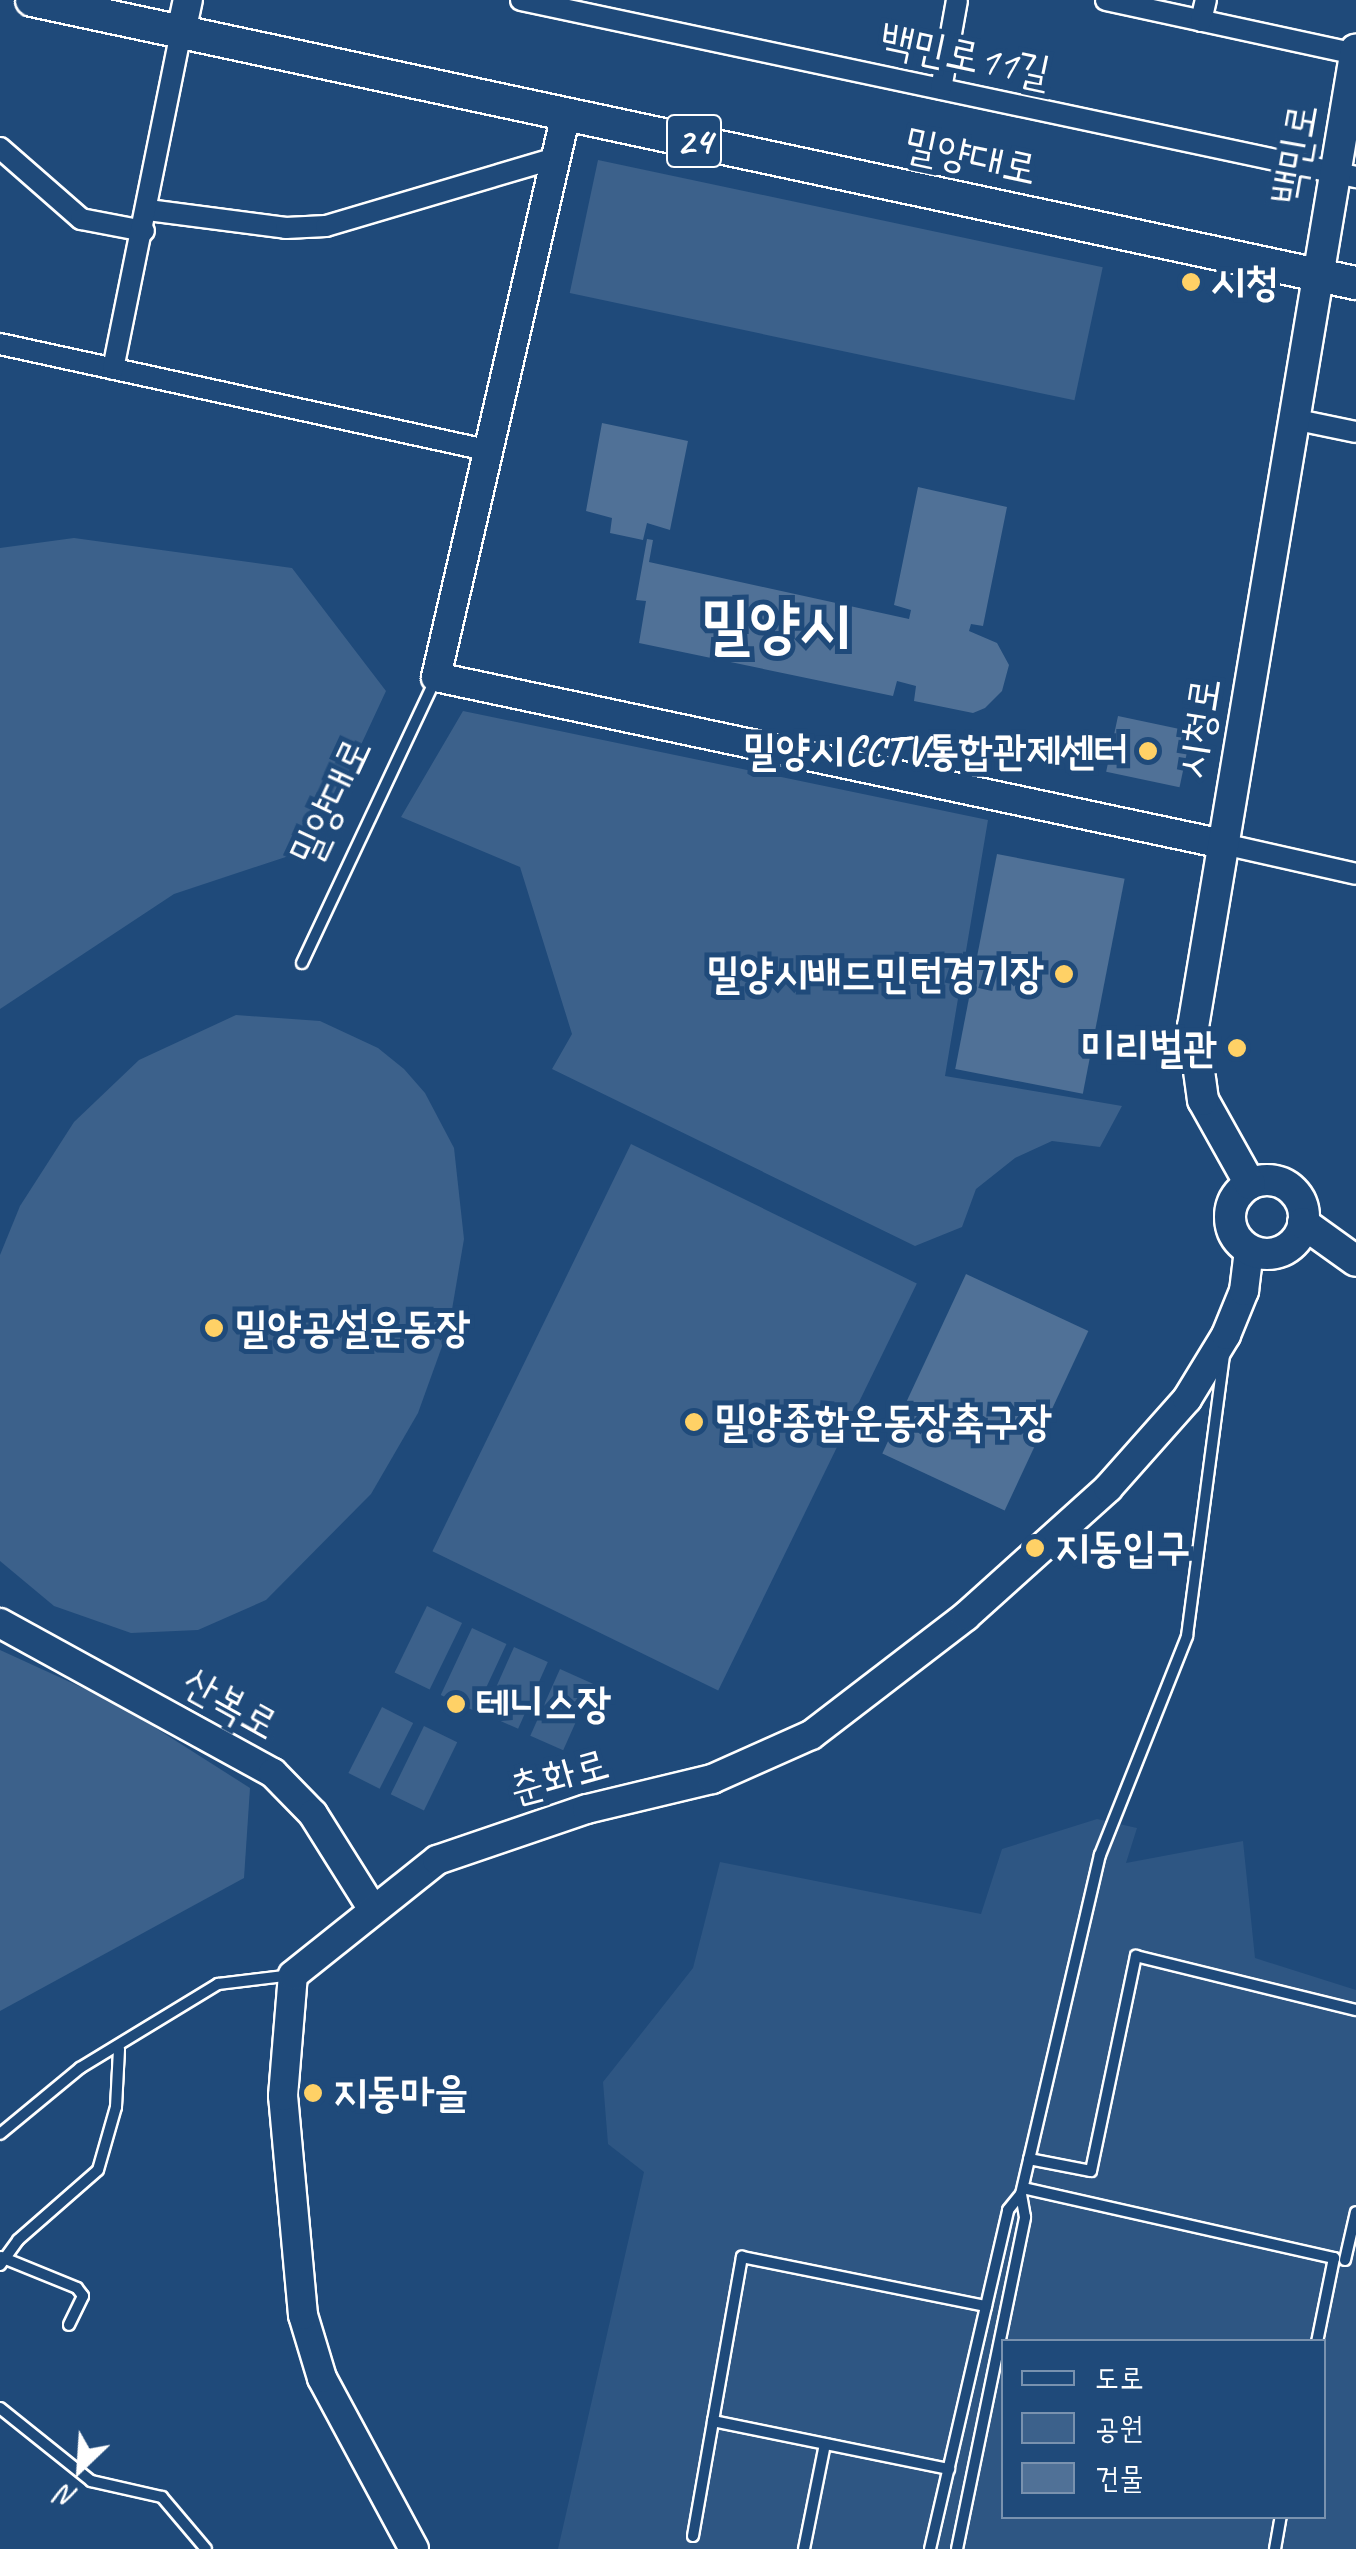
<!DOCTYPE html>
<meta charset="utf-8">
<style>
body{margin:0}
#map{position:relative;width:1356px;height:2549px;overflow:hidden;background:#1f4a7a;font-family:Caveat,"Poor Story",sans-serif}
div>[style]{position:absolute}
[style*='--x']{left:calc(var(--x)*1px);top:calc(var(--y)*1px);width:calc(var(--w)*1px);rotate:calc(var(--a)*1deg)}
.built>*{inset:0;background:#2e5683}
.green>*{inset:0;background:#3c618b;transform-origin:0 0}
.building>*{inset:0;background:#507197;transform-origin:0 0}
.roads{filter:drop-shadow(2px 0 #fff) drop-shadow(-2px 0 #fff) drop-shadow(0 2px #fff) drop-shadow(0 -2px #fff)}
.service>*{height:10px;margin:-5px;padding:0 5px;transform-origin:5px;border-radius:5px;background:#1f4a7a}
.minor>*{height:20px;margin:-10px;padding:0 10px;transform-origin:10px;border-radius:10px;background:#1f4a7a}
.tertiary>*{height:28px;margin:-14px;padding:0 14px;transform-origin:14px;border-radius:14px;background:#1f4a7a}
.secondary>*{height:30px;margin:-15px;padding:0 15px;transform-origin:15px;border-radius:15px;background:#1f4a7a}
.secondary>.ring{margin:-15px;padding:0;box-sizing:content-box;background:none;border:30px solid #1f4a7a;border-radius:50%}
.primary>*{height:32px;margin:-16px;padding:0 16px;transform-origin:16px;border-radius:16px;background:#1f4a7a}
.dots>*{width:28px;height:28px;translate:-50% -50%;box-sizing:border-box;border:5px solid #1f4a7a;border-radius:50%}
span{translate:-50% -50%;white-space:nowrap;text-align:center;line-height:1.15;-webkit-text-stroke:10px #1f4a7a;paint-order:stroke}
.shield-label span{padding:2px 8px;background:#1f4a7a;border:2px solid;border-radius:8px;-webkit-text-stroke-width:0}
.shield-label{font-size:40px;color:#fff;font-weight:700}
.street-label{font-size:42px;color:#fff}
.poi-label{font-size:42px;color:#fff;font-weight:700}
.left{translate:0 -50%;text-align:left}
.right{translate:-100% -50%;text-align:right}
.town-label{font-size:62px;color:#fff;font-weight:700}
.legend{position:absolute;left:1001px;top:2339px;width:325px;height:180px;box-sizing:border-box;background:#1f4a7a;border:2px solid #7992af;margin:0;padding:12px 18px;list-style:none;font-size:30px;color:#fff}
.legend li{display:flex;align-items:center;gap:20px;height:50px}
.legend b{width:50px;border:2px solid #7992af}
.north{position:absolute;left:30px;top:2419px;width:100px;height:100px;-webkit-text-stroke:8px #1f4a7a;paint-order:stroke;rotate:205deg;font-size:28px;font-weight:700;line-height:40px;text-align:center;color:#fff}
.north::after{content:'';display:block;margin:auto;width:35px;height:45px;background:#fff;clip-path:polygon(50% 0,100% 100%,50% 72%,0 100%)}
</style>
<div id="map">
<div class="built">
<div style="clip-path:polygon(evenodd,1097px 1819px,1137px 1828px,1126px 1863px,1243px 1841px,1255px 1958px,1356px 1990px,1356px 2549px,558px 2549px,644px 2172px,608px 2144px,603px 2082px,693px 1968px,720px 1862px,981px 1914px,1002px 1849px,1097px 1819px,1004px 2342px,1324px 2342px,1324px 2516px,1004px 2516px,1004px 2342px)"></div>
</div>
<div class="green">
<div style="left:598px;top:160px;width:516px;height:136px;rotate:12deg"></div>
<div style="clip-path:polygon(74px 538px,292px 568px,386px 691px,313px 848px,174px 894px,0 1009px,0 548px)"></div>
<div style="clip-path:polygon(463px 711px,988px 820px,945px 1076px,1122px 1106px,1100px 1147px,1052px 1141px,1015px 1158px,976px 1189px,962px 1227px,915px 1246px,552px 1069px,572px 1034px,520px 867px,401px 817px)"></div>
<div style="clip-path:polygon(236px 1015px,320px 1021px,378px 1048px,404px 1069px,425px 1093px,454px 1148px,464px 1239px,449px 1327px,418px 1413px,371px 1494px,266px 1600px,198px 1630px,131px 1633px,54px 1606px,0 1561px,0 1255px,20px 1206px,74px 1122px,139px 1060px)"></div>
<div style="left:631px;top:1144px;width:318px;height:453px;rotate:26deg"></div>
<div style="left:427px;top:1606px;width:39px;height:74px;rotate:26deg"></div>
<div style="left:472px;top:1628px;width:38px;height:74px;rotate:25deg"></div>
<div style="left:514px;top:1647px;width:37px;height:73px;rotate:24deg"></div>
<div style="clip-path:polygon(0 1650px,118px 1704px,250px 1788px,244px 1878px,0 2011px)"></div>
<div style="left:560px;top:1669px;width:36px;height:73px;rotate:24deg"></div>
<div style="left:382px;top:1707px;width:35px;height:74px;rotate:27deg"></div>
<div style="left:424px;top:1726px;width:37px;height:76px;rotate:26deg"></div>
</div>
<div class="building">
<div style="clip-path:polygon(602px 423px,688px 441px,670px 530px,647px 523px,643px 540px,610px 533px,612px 518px,586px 511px)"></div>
<div style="clip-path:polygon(918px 487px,1007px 507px,983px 626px,971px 624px,969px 631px,997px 643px,1009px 665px,1002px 691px,985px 708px,973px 713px,914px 701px,916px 686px,897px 681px,893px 696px,639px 643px,646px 601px,636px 600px,647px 539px,653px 540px,649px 562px,909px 619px,911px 610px,894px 605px)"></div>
<div style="left:1118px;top:716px;width:75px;height:57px;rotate:12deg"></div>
<div style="left:997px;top:854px;width:130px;height:219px;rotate:11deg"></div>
<div style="left:966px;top:1274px;width:135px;height:198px;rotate:25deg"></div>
</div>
<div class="roads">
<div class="service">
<div style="--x:302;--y:963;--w:315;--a:-64.8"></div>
<div style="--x:0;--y:2134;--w:104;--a:-39.5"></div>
<div style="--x:80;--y:2068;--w:162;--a:-31.3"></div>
<div style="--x:218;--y:1984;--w:75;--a:-6.9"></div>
<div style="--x:1029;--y:2159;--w:63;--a:11"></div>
<div style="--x:1091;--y:2171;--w:220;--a:-78.2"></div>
<div style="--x:1136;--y:1956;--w:227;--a:13.8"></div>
<div style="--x:1023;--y:2188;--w:319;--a:12.7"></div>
<div style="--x:1334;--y:2258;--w:86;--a:101.4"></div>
<div style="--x:1;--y:2257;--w:82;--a:22.2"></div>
<div style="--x:77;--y:2288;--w:10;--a:53"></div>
<div style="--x:83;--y:2296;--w:32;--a:116"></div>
<div style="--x:1345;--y:2260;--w:49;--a:-77.1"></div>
<div style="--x:0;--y:2265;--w:31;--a:-54"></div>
<div style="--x:18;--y:2240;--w:106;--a:-41.2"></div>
<div style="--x:98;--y:2170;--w:66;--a:-74.1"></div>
<div style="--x:116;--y:2107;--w:58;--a:-87"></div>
<div style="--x:0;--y:2408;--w:117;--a:38.7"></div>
<div style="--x:91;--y:2481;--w:73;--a:12.7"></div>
<div style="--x:162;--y:2497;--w:68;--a:49.8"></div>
<div style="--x:713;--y:2421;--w:167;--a:-80"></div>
<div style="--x:742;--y:2257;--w:249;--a:11.4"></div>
<div style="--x:693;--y:2536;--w:117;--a:-80.1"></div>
<div style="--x:713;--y:2421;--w:241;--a:11.5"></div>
<div style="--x:804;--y:2549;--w:107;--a:-78.7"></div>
<div style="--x:930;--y:2549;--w:348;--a:-77"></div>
<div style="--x:1008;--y:2210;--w:21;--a:-51"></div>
<div style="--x:957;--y:2549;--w:339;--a:-78.4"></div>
<div style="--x:1025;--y:2217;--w:23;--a:-100"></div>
<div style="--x:1021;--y:2194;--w:348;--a:-76.9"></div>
<div style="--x:1100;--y:1855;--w:236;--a:-68.3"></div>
<div style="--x:1187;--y:1636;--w:282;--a:-82.5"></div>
<div style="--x:1275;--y:2549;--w:34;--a:-80"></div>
</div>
<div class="minor">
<div style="--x:521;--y:0;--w:854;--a:11.97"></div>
<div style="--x:1106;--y:0;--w:255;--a:12.2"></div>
<div style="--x:1201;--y:21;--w:22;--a:-77"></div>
<div style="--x:941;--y:89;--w:90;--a:-79.8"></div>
<div style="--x:0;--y:148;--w:108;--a:41.2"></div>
<div style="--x:81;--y:219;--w:64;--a:10.8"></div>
<div style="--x:148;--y:210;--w:139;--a:7.4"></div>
<div style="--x:286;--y:228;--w:40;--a:-2.9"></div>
<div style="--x:326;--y:226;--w:240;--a:-16.5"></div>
<div style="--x:0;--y:344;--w:499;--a:12.3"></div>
<div style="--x:113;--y:369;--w:344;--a:-78.6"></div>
<div style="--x:1293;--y:419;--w:64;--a:11.7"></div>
<div style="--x:1223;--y:844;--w:136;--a:12.7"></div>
</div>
<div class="tertiary">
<div style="--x:181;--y:32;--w:33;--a:-78"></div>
<div style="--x:566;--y:114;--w:578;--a:103"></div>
<div style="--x:436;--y:677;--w:805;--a:11.98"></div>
<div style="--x:0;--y:1623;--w:311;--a:28.8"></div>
<div style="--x:273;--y:1773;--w:57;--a:45.7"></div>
<div style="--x:313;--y:1814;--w:111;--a:57.9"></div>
<div style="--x:414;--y:2549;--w:194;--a:-118.3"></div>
<div style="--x:322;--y:2378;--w:66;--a:-106.8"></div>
<div style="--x:303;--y:2315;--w:220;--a:-95.2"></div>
<div style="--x:283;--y:2096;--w:121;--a:-85.3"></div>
<div style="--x:293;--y:1975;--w:184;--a:-38.6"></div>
<div style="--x:437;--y:1860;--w:158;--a:-18.8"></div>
<div style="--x:587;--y:1809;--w:129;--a:-13.5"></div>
<div style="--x:712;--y:1779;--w:108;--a:-24"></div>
<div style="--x:811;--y:1735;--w:195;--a:-37.5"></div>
<div style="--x:966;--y:1616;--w:191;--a:-42"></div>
<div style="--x:1108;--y:1488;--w:119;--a:-48.4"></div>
<div style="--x:1187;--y:1399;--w:75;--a:-58.6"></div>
<div style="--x:1226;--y:1335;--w:48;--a:-67.8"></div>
<div style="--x:1244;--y:1291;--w:41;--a:-83"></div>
</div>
<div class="secondary">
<div class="ring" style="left:1230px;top:1180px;width:44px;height:44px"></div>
<div style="--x:1250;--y:1184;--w:96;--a:-119.2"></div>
<div style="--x:1203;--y:1100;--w:74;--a:-97.8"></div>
<div style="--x:1193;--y:1027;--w:991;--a:-80.54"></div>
<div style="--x:1303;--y:1223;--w:65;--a:35.6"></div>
</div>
<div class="primary">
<div style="--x:32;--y:0;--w:1354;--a:12.07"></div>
</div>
</div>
<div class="dots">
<div style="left:1191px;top:282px;background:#ffd166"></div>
<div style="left:1148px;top:751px;background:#ffd166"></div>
<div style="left:1064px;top:974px;background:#ffd166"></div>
<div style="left:1237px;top:1048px;background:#ffd166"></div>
<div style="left:214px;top:1328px;background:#ffd166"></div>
<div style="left:694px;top:1422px;background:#ffd166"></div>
<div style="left:1035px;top:1548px;background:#ffd166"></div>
<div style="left:456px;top:1704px;background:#ffd166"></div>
<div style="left:313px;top:2093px;background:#ffd166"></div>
</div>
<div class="shield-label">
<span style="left:694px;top:141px">24</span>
</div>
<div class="street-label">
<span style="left:965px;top:56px;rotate:12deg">백민로11길</span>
<span style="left:1295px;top:154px;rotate:-80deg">백민로</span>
<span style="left:970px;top:157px;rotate:12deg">밀양대로</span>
<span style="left:1199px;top:728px;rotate:-81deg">시청로</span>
<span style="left:331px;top:802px;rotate:-65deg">밀양대로</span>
<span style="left:230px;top:1704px;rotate:29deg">산복로</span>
<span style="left:559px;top:1777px;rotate:-16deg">춘화로</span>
</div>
<div class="poi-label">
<span class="left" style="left:1211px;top:282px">시청</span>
<span class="right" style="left:1128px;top:751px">밀양시CCTV통합관제센터</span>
<span class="right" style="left:1044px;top:974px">밀양시배드민턴경기장</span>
<span class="right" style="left:1217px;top:1048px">미리벌관</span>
<span class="left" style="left:234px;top:1328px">밀양공설운동장</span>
<span class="left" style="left:714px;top:1422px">밀양종합운동장축구장</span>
<span class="left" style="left:1055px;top:1548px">지동입구</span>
<span class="left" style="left:476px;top:1704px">테니스장</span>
<span class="left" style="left:333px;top:2093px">지동마을</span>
</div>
<div class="town-label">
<span style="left:775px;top:625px">밀양시</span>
</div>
<ul class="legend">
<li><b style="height:12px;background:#1f4a7a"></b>도로</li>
<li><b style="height:28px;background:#3c618b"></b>공원</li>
<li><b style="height:28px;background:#507197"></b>건물</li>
</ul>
<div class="north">N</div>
</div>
